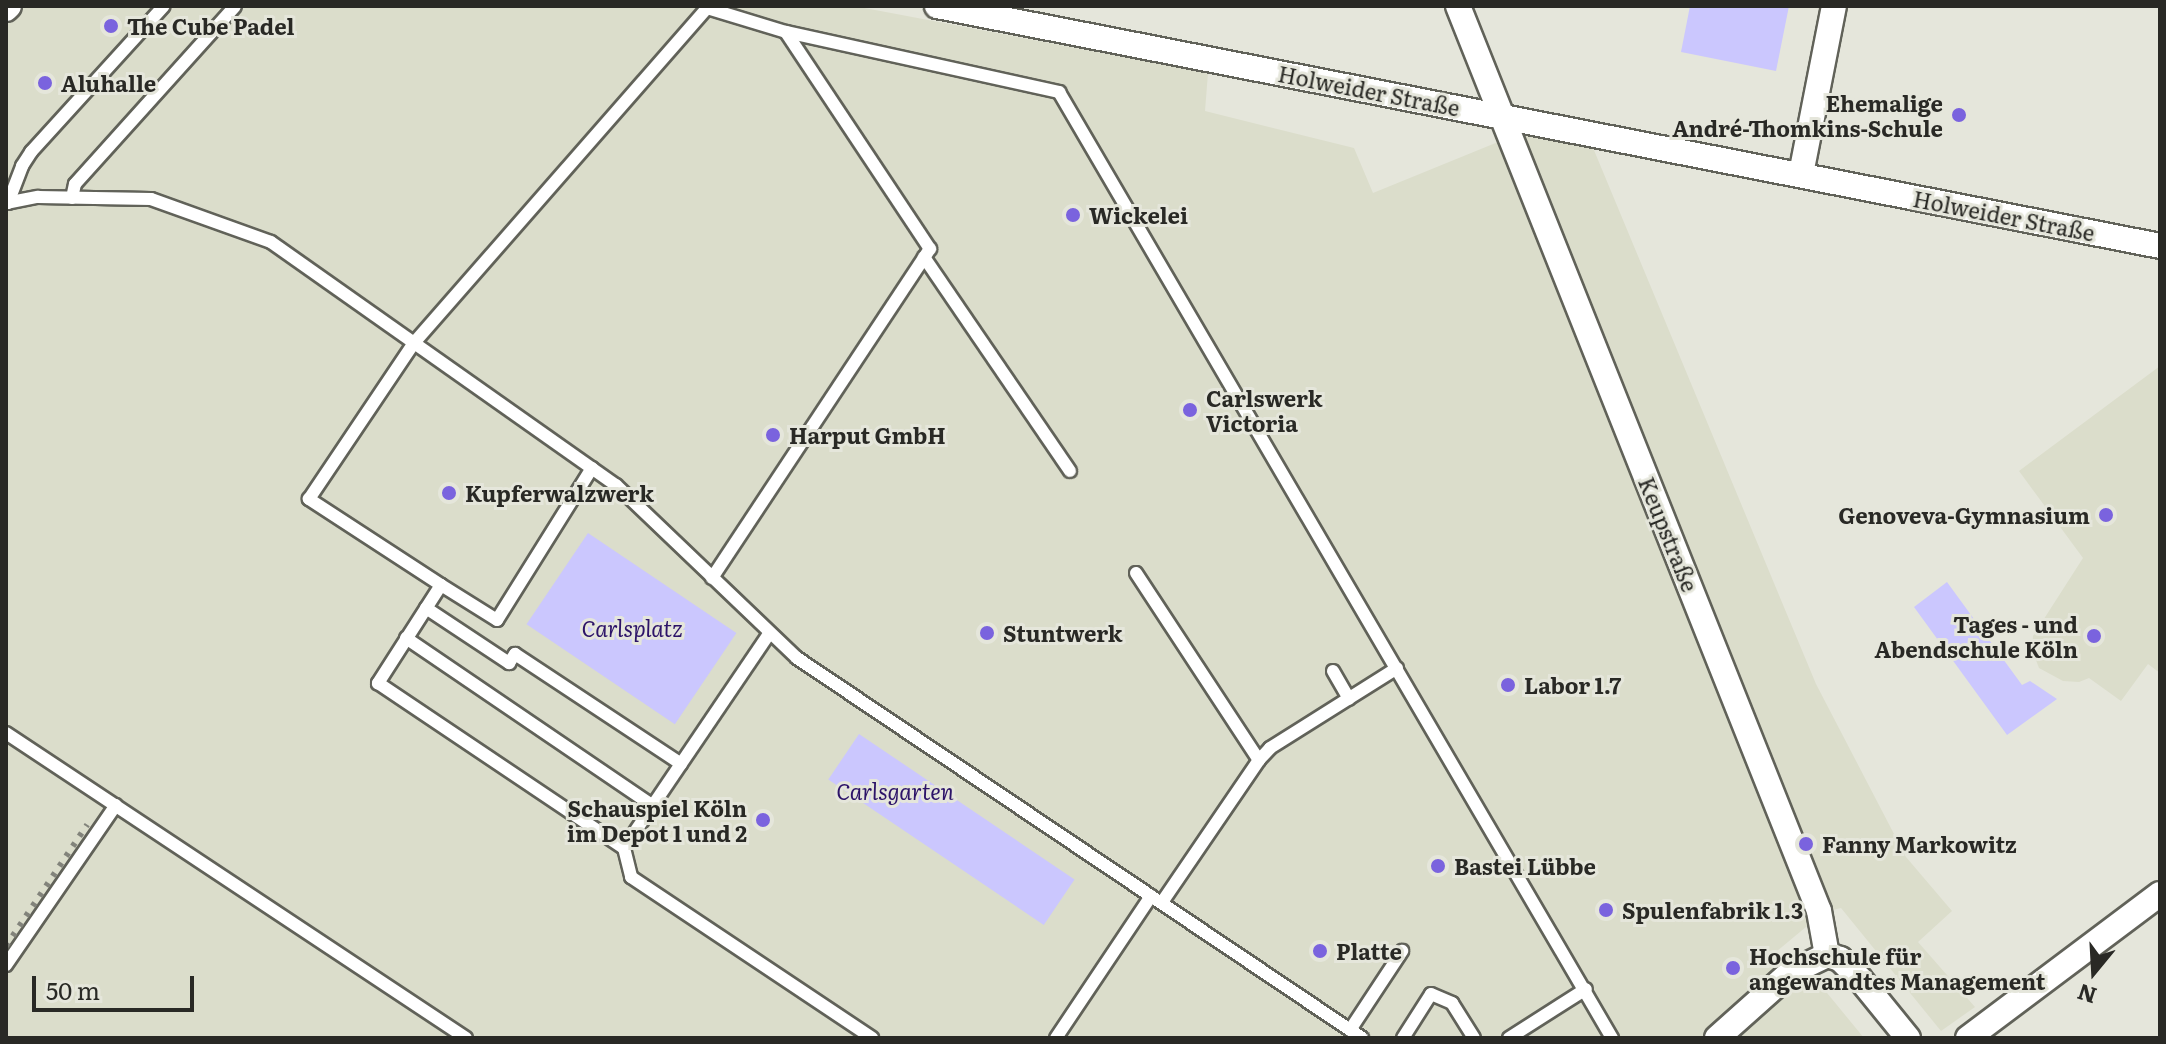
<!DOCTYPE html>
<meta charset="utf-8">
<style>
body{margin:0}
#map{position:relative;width:2166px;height:1044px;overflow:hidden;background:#e5e6db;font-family:Literata,serif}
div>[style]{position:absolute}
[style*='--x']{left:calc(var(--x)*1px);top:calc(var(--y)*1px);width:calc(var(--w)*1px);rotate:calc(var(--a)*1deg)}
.built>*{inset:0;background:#dbddcb}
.green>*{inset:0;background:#cbc7fe;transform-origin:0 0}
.roads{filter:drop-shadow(2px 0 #616259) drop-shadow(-2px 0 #616259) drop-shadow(0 2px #616259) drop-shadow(0 -2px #616259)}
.lane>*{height:12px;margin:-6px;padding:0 6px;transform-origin:6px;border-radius:6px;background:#fff}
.street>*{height:24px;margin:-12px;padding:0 12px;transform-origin:12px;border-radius:12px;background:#fff}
.rail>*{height:6px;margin-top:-3px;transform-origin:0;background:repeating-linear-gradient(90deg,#82837b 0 4px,transparent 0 12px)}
.dots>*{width:22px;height:22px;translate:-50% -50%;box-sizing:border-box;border:4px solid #e5e6db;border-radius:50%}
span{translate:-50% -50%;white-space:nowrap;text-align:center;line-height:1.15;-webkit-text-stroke:6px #e5e6db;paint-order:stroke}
.poi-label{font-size:22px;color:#292925;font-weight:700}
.left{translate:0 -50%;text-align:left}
.right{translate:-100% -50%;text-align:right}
.street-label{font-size:22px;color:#292925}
.park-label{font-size:22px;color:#2c1368;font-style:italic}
.frame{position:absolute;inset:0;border:8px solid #292925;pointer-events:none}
.north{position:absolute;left:2054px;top:932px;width:80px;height:80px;-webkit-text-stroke:6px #e5e6db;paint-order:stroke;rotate:198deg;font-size:22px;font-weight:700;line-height:32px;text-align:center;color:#292925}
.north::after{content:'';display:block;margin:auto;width:28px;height:36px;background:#292925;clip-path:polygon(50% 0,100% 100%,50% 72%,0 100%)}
.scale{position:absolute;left:32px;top:976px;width:162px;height:36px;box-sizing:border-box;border:4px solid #292925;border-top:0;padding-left:10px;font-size:24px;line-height:28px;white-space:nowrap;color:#292925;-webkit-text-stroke:6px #e5e6db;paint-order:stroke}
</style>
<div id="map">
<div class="built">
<div style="clip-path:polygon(25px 6px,854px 6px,1208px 73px,1205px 111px,1354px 148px,1373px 193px,1525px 131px,1591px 143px,1816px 684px,1906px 857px,1952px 911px,1918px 942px,1975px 1007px,1941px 1031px,1841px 908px,1824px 912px,1777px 951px,1797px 979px,1809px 971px,1864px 1038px,6px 1038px,6px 25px)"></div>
<div style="clip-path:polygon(2160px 366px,2160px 673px,2148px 664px,2121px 701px,2089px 678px,2079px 682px,2063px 681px,2039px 668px,2032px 650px,2033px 636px,2083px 558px,2019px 471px)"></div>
</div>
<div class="green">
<div style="clip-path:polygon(1690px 6px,1789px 6px,1776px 71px,1681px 52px)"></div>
<div style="left:588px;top:533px;width:179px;height:110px;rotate:34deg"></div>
<div style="clip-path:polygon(1947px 582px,2022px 685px,2030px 681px,2057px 699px,2007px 735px,1914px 607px)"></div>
<div style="left:859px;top:734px;width:260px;height:55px;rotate:34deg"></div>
</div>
<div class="roads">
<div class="lane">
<div style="--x:72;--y:198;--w:14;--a:-78"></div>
<div style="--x:75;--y:184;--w:239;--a:-48"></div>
<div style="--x:6;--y:203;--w:33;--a:-11"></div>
<div style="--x:38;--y:197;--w:113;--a:1"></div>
<div style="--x:151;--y:199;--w:127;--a:19.7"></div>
<div style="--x:271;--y:242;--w:422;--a:35.2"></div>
<div style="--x:616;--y:485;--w:250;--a:43.7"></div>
<div style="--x:797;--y:658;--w:681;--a:33.92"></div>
<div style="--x:8;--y:203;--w:40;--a:-69"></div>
<div style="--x:22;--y:166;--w:17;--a:-57"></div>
<div style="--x:31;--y:152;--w:197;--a:-47.7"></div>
<div style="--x:924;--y:257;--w:259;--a:55.7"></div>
<div style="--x:592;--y:468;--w:179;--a:122"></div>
<div style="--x:497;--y:620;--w:66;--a:-148"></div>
<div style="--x:441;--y:585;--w:117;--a:122.7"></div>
<div style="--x:378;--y:683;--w:296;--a:33.9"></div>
<div style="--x:624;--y:848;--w:258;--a:-55.9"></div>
<div style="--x:1136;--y:573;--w:224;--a:56.7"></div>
<div style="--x:1259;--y:760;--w:172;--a:124.3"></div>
<div style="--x:712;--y:578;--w:395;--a:-56.5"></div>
<div style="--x:930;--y:249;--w:260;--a:-123.6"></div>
<div style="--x:441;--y:585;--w:158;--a:-146.9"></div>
<div style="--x:309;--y:499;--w:187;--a:-56.1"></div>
<div style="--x:413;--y:344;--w:446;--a:-48.8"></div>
<div style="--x:707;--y:8;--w:83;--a:16.9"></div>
<div style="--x:786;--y:32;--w:280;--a:12.4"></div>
<div style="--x:1059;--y:92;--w:1096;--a:59.69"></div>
<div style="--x:426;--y:608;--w:100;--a:33.5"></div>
<div style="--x:509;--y:663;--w:11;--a:-56"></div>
<div style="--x:515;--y:654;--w:199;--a:33.5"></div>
<div style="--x:406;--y:638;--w:297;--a:34.2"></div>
<div style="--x:1333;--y:671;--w:32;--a:60"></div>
<div style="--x:6;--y:733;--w:552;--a:33.55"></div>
<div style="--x:1259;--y:760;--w:16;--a:-47"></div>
<div style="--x:1270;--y:748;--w:150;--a:-32.2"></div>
<div style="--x:624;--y:848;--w:30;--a:76"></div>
<div style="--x:631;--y:877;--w:290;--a:33.7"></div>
<div style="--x:6;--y:965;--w:194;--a:-55.5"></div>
<div style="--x:1350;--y:1030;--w:95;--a:-56.6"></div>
<div style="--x:1056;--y:1038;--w:171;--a:-56.2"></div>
<div style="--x:1403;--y:1038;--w:52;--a:-57.5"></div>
<div style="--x:1431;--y:994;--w:23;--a:23"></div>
<div style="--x:1452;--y:1003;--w:41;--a:57.8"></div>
<div style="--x:1509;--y:1038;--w:91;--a:-32.5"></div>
</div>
<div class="street">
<div style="--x:937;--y:6;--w:1246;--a:11.1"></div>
<div style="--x:1458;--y:6;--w:974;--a:68.25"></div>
<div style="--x:1819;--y:911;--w:45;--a:79.7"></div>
<div style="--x:6;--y:9;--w:4;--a:-45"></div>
<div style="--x:1801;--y:174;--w:171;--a:-78.9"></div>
<div style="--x:1827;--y:955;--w:14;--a:17"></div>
<div style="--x:1840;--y:959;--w:28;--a:45"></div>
<div style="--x:1860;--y:979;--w:76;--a:50.9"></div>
<div style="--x:1717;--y:1038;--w:98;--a:-41.7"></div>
<div style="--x:1790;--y:973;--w:41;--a:-25.9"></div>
<div style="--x:1968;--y:1038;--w:240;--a:-36.9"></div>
</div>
</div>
<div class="rail">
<div style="--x:6;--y:946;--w:146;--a:-56.2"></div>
</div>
<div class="dots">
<div style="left:111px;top:26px;background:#7a63de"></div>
<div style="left:45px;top:83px;background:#7a63de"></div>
<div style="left:1959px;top:115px;background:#7a63de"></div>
<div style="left:1073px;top:215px;background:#7a63de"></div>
<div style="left:1190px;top:410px;background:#7a63de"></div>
<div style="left:773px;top:435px;background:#7a63de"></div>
<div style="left:449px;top:493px;background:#7a63de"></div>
<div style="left:2106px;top:515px;background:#7a63de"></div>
<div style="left:987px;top:633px;background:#7a63de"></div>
<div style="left:2094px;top:636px;background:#7a63de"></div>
<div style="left:1508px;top:685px;background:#7a63de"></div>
<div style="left:763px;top:820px;background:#7a63de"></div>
<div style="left:1806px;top:844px;background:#7a63de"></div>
<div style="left:1438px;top:866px;background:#7a63de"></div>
<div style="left:1606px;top:910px;background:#7a63de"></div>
<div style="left:1320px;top:951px;background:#7a63de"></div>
<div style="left:1733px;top:968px;background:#7a63de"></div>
</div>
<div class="poi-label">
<span class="left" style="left:127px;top:26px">The Cube Padel</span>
<span class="left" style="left:61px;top:83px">Aluhalle</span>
<span class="right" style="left:1943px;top:115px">Ehemalige<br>André-Thomkins-Schule</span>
<span class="left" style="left:1089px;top:215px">Wickelei</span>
<span class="left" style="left:1206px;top:410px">Carlswerk<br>Victoria</span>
<span class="left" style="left:789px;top:435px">Harput GmbH</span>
<span class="left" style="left:465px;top:493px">Kupferwalzwerk</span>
<span class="right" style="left:2090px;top:515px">Genoveva-Gymnasium</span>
<span class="right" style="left:2078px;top:636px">Tages - und<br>Abendschule Köln</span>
<span class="left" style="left:1003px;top:633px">Stuntwerk</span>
<span class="left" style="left:1524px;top:685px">Labor 1.7</span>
<span class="right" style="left:747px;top:820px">Schauspiel Köln<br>im Depot 1 und 2</span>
<span class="left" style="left:1822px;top:844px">Fanny Markowitz</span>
<span class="left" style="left:1454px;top:866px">Bastei Lübbe</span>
<span class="left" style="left:1622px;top:910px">Spulenfabrik 1.3</span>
<span class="left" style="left:1336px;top:951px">Platte</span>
<span class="left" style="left:1749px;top:968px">Hochschule für<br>angewandtes Management</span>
</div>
<div class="street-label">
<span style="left:1369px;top:90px;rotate:11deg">Holweider Straße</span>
<span style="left:2004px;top:215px;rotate:11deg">Holweider Straße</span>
<span style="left:1669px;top:534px;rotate:68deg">Keupstraße</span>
</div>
<div class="park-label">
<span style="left:632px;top:628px">Carlsplatz</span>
<span style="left:895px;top:791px">Carlsgarten</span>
</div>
<div class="frame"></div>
<div class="north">N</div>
<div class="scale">50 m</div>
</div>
